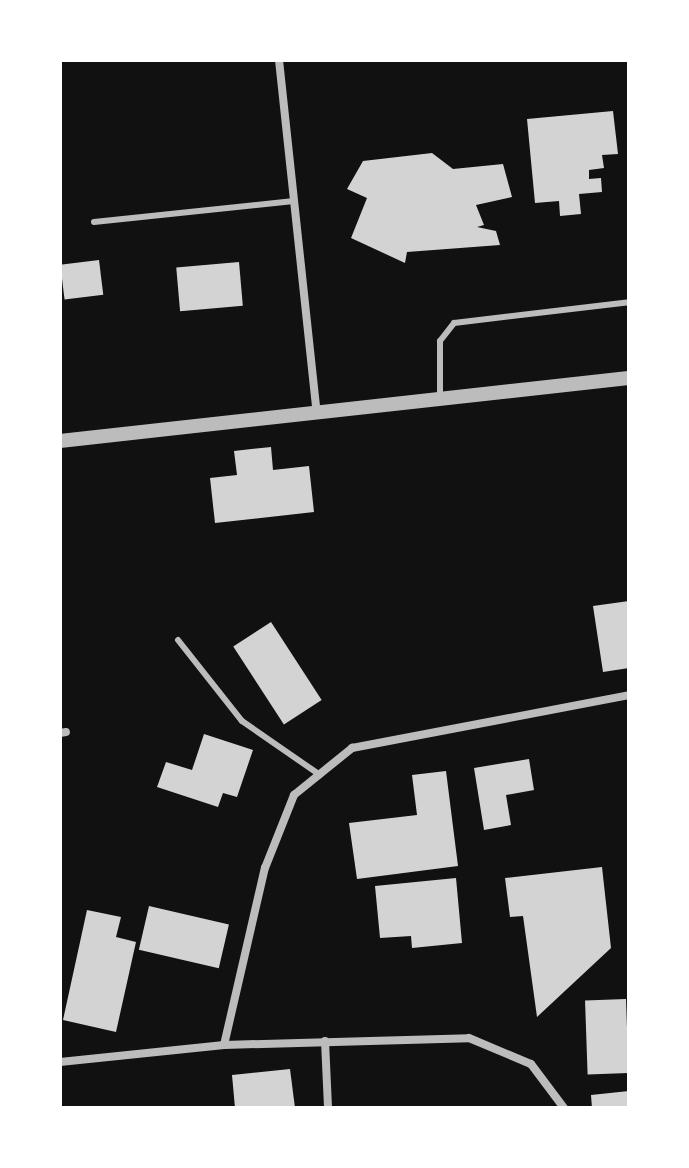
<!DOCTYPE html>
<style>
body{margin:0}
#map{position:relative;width:689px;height:1168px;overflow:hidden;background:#111;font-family:"DM Sans",sans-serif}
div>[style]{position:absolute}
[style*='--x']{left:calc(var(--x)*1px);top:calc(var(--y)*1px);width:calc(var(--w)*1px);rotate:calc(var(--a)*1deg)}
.building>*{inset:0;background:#d3d3d3;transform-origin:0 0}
.service>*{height:6px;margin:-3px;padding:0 3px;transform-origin:3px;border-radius:3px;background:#bcbcbc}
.minor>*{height:8px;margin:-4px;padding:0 4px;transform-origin:4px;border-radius:4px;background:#bcbcbc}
.tertiary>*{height:14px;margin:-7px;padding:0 7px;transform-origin:7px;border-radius:7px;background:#bcbcbc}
span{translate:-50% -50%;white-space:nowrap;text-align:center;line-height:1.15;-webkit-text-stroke:6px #fff;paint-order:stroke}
.frame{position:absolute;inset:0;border:62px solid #fff;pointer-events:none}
</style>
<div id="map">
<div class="building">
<div style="clip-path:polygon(613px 111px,618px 154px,602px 155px,604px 168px,589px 170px,589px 179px,601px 178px,602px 192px,579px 194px,581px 214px,560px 216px,559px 201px,535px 203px,527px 119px)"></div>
<div style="clip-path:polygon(432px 153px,453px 169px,503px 164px,512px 197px,476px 205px,484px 225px,477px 227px,496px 231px,500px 245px,407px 252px,405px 263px,351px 238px,367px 198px,347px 189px,363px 161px)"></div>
<div style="left:99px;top:260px;width:35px;height:39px;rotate:83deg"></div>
<div style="left:239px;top:262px;width:44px;height:63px;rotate:85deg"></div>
<div style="clip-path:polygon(271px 447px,273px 470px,309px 466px,314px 512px,215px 523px,210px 478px,237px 475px,234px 451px)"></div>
<div style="clip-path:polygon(629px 601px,629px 668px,603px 672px,593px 606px)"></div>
<div style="left:271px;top:622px;width:93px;height:45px;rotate:57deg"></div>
<div style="clip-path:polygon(204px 734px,253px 750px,237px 797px,223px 793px,218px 807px,157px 787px,166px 762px,192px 770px)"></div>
<div style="clip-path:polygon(529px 759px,534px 790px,506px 795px,511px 825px,484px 830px,474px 768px)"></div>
<div style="clip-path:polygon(446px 771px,458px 866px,357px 879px,349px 823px,417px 815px,412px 775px)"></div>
<div style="clip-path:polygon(602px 867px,611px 948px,537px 1017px,523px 916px,510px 917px,505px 878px)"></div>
<div style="clip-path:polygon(456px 878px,462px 943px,412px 948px,411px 936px,380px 938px,375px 886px)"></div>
<div style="left:149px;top:906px;width:82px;height:45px;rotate:13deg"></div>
<div style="clip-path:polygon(87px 910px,121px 917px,116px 937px,136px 942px,116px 1032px,63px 1020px)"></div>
<div style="left:626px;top:999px;width:74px;height:41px;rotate:88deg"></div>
<div style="clip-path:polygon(290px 1069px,295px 1108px,235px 1108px,232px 1075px)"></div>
<div style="clip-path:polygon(629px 1091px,629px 1108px,592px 1108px,591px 1095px)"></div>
</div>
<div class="service">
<div style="--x:94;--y:222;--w:201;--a:-6"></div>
<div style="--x:440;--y:399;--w:58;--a:-90"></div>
<div style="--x:440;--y:341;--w:23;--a:-52"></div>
<div style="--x:454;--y:323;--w:176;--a:-6.8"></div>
<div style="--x:178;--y:640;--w:103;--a:51.7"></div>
<div style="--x:242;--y:721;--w:95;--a:34.7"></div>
</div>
<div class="minor">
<div style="--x:279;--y:60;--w:355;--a:83.9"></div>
<div style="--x:60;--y:733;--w:6;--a:-9"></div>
<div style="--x:325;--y:1041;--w:67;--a:87.4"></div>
<div style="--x:224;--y:1045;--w:182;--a:-77"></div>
<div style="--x:265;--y:868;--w:79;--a:-68.3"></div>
<div style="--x:294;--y:795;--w:75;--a:-39"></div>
<div style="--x:352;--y:748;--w:282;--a:-10.8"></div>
<div style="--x:60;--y:1062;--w:165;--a:-5.9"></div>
<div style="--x:224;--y:1045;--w:245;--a:-1.6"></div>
<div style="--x:469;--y:1038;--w:67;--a:22.8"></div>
<div style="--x:531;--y:1064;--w:55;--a:53.1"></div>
</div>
<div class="tertiary">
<div style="--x:60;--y:441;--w:572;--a:-6.32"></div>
</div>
<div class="frame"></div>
</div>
